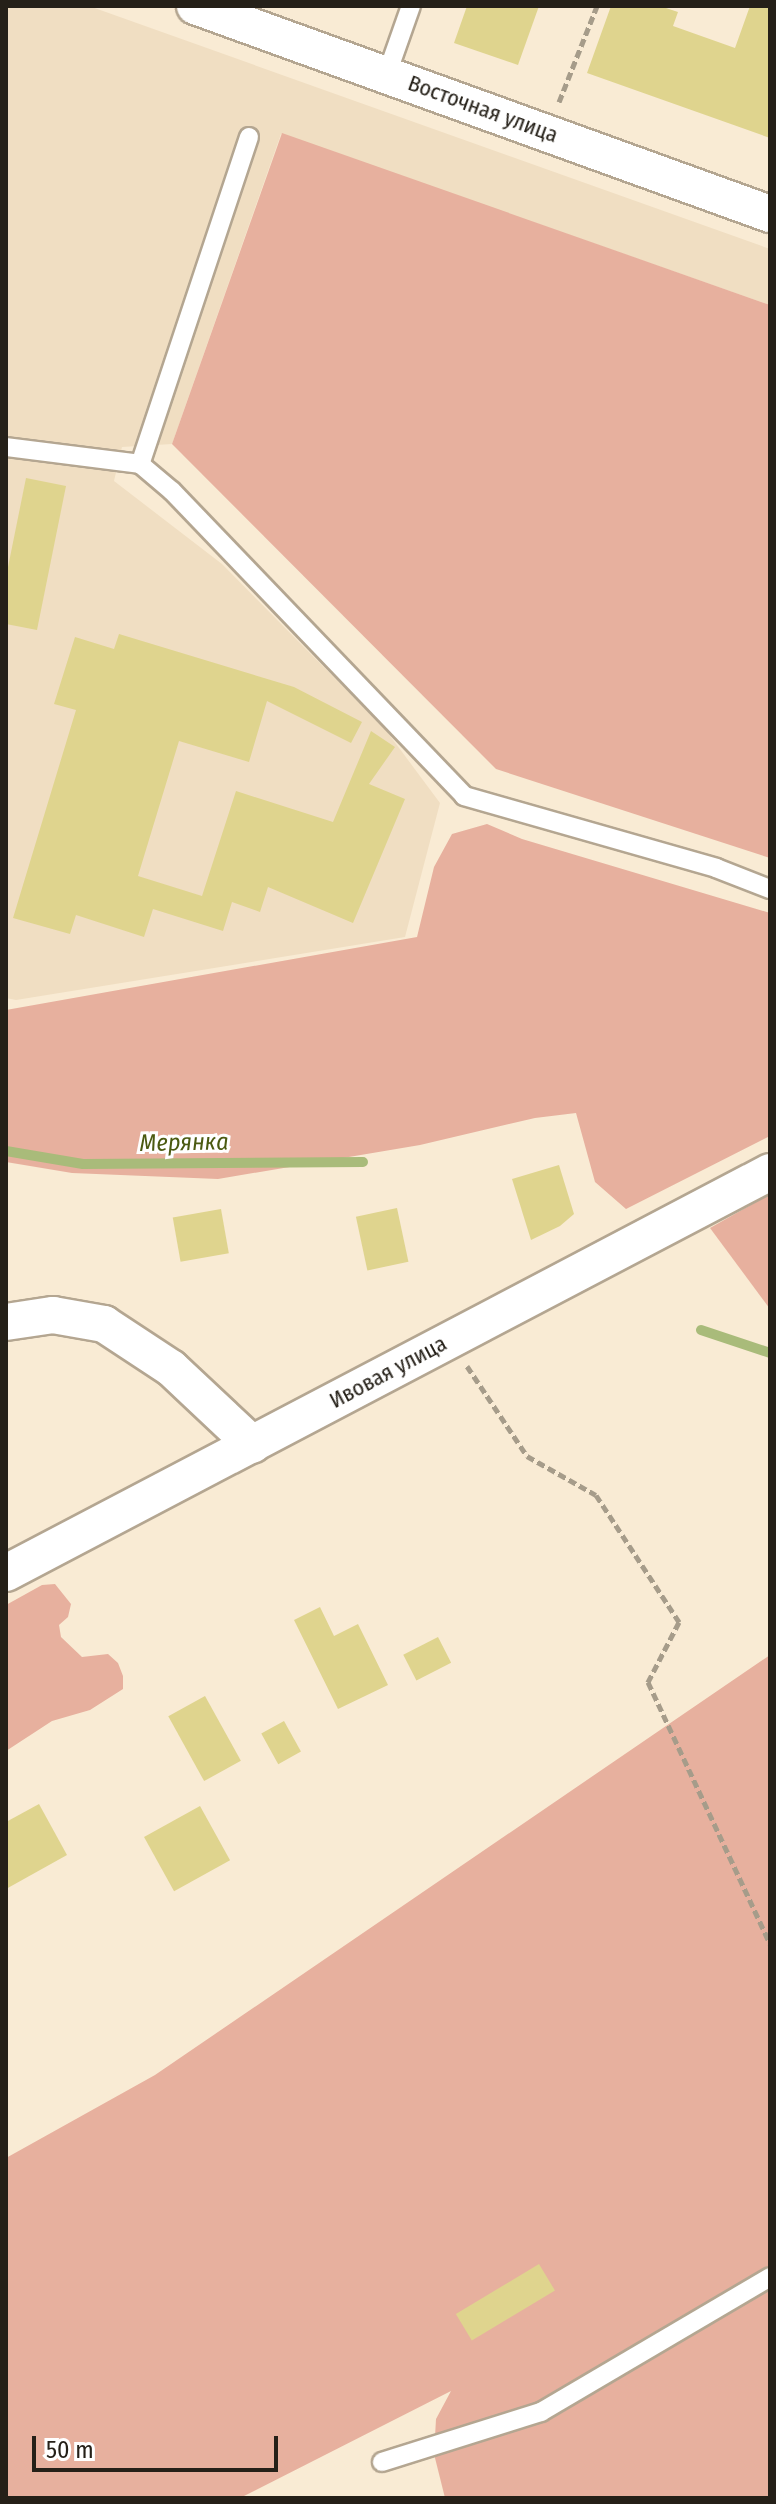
<!DOCTYPE html>
<meta charset="utf-8">
<style>
body{margin:0}
#map{position:relative;width:776px;height:2504px;overflow:hidden;background:#f9ebd4;font-family:"Fira Sans Condensed",sans-serif}
div>[style]{position:absolute}
[style*='--x']{left:calc(var(--x)*1px);top:calc(var(--y)*1px);width:calc(var(--w)*1px);rotate:calc(var(--a)*1deg)}
.built>*{inset:0;background:#f0dec2}
.green>*{inset:0;background:#e7b09e}
.stream>*{height:10px;margin:-5px;padding:0 5px;transform-origin:5px;border-radius:5px;background:#a9bb7a}
.building>*{inset:0;background:#dfd48e;transform-origin:0 0}
.path>*{height:5px;margin-top:-2.5px;transform-origin:0;background:repeating-linear-gradient(90deg,#a69c8a 0 8px,transparent 0 12px)}
.roads{filter:drop-shadow(2px 0 #b4a691) drop-shadow(-2px 0 #b4a691) drop-shadow(0 2px #b4a691) drop-shadow(0 -2px #b4a691)}
.service>*{height:18px;margin:-9px;padding:0 9px;transform-origin:9px;border-radius:9px;background:#fff}
.minor>*{height:36px;margin:-18px;padding:0 18px;transform-origin:18px;border-radius:18px;background:#fff}
span{translate:-50% -50%;white-space:nowrap;text-align:center;line-height:1.15;-webkit-text-stroke:6px #fff;paint-order:stroke}
.street-label{font-size:22px;color:#252018}
.water-label{font-size:24px;color:#4b5a11;font-style:italic}
.frame{position:absolute;inset:0;border:8px solid #252018;pointer-events:none}
.scale{position:absolute;left:32px;top:2436px;width:246px;height:36px;box-sizing:border-box;border:4px solid #252018;border-top:0;padding-left:10px;font-size:24px;line-height:28px;white-space:nowrap;color:#252018;-webkit-text-stroke:6px #fff;paint-order:stroke}
</style>
<div id="map">
<div class="built">
<div style="clip-path:polygon(6px 6px,89px 6px,770px 249px,770px 305px,281px 134px,172px 444px,122px 447px,114px 481px,222px 564px,385px 729px,440px 803px,405px 937px,16px 1000px,6px 998px)"></div>
</div>
<div class="green">
<div style="clip-path:polygon(282px 133px,770px 305px,770px 858px,496px 769px,172px 444px)"></div>
<div style="clip-path:polygon(487px 824px,522px 839px,770px 913px,770px 1136px,626px 1209px,595px 1182px,576px 1113px,535px 1118px,420px 1145px,218px 1179px,72px 1173px,6px 1162px,6px 1010px,417px 937px,434px 867px,452px 834px)"></div>
<div style="clip-path:polygon(770px 1194px,770px 1309px,710px 1228px)"></div>
<div style="clip-path:polygon(55px 1584px,71px 1604px,68px 1617px,59px 1625px,61px 1637px,82px 1657px,108px 1654px,118px 1663px,123px 1676px,123px 1689px,90px 1710px,52px 1721px,6px 1751px,6px 1605px,42px 1585px)"></div>
<div style="clip-path:polygon(770px 1655px,770px 2498px,445px 2498px,434px 2454px,436px 2419px,451px 2391px,240px 2498px,6px 2498px,6px 2158px,155px 2075px)"></div>
</div>
<div class="stream">
<div style="--x:6;--y:1151;--w:78;--a:9.6"></div>
<div style="--x:83;--y:1164;--w:280;--a:-0.4"></div>
<div style="--x:701;--y:1330;--w:73;--a:18.4"></div>
</div>
<div class="building">
<div style="clip-path:polygon(467px 6px,539px 6px,518px 65px,454px 43px)"></div>
<div style="clip-path:polygon(611px 6px,660px 6px,678px 12px,673px 26px,735px 48px,750px 6px,770px 6px,770px 138px,587px 73px)"></div>
<div style="clip-path:polygon(26px 478px,66px 486px,37px 630px,6px 624px,6px 577px)"></div>
<div style="clip-path:polygon(119px 634px,294px 687px,362px 722px,351px 743px,267px 701px,249px 762px,179px 741px,138px 876px,202px 896px,236px 791px,333px 822px,371px 731px,395px 747px,369px 784px,405px 799px,353px 923px,268px 887px,260px 912px,232px 902px,223px 931px,153px 909px,144px 937px,76px 915px,70px 934px,13px 918px,76px 710px,54px 704px,75px 637px,114px 649px)"></div>
<div style="clip-path:polygon(559px 1165px,574px 1214px,560px 1226px,531px 1240px,512px 1179px)"></div>
<div style="left:397px;top:1208px;width:55px;height:42px;rotate:78deg"></div>
<div style="left:221px;top:1209px;width:45px;height:49px;rotate:80deg"></div>
<div style="clip-path:polygon(320px 1607px,334px 1636px,358px 1624px,388px 1685px,338px 1709px,294px 1620px)"></div>
<div style="left:438px;top:1637px;width:29px;height:39px;rotate:63deg"></div>
<div style="left:205px;top:1696px;width:74px;height:42px;rotate:61deg"></div>
<div style="left:284px;top:1721px;width:35px;height:26px;rotate:61deg"></div>
<div style="clip-path:polygon(39px 1804px,67px 1855px,6px 1889px,6px 1822px)"></div>
<div style="left:200px;top:1806px;width:62px;height:64px;rotate:61deg"></div>
<div style="left:539px;top:2264px;width:31px;height:97px;rotate:59deg"></div>
</div>
<div class="path">
<div style="--x:559;--y:102;--w:103;--a:-68.4"></div>
<div style="--x:467;--y:1366;--w:108;--a:56.3"></div>
<div style="--x:527;--y:1456;--w:79;--a:29.5"></div>
<div style="--x:596;--y:1495;--w:152;--a:56.8"></div>
<div style="--x:679;--y:1622;--w:68;--a:117.3"></div>
<div style="--x:648;--y:1682;--w:289;--a:65"></div>
</div>
<div class="roads">
<div class="service">
<div style="--x:387;--y:74;--w:72;--a:-70.6"></div>
<div style="--x:249;--y:137;--w:345;--a:108.4"></div>
<div style="--x:140;--y:464;--w:42;--a:40.2"></div>
<div style="--x:172;--y:491;--w:422;--a:46.2"></div>
<div style="--x:464;--y:796;--w:262;--a:15.9"></div>
<div style="--x:716;--y:868;--w:58;--a:21.3"></div>
<div style="--x:6;--y:447;--w:135;--a:7.2"></div>
<div style="--x:382;--y:2462;--w:167;--a:-17.5"></div>
<div style="--x:541;--y:2412;--w:266;--a:-30.5"></div>
</div>
<div class="minor">
<div style="--x:195;--y:6;--w:611;--a:19.89"></div>
<div style="--x:6;--y:1322;--w:48;--a:-8.5"></div>
<div style="--x:53;--y:1315;--w:52;--a:10"></div>
<div style="--x:104;--y:1324;--w:80;--a:33.3"></div>
<div style="--x:171;--y:1368;--w:112;--a:43.2"></div>
<div style="--x:6;--y:1573;--w:863;--a:-27.69"></div>
</div>
</div>
<div class="street-label">
<span style="left:483px;top:109px;rotate:20deg">Восточная улица</span>
<span style="left:388px;top:1372px;rotate:-28deg">Ивовая улица</span>
</div>
<div class="water-label">
<span style="left:184px;top:1143px;rotate:-1deg">Мерянка</span>
</div>
<div class="frame"></div>
<div class="scale">50 m</div>
</div>
